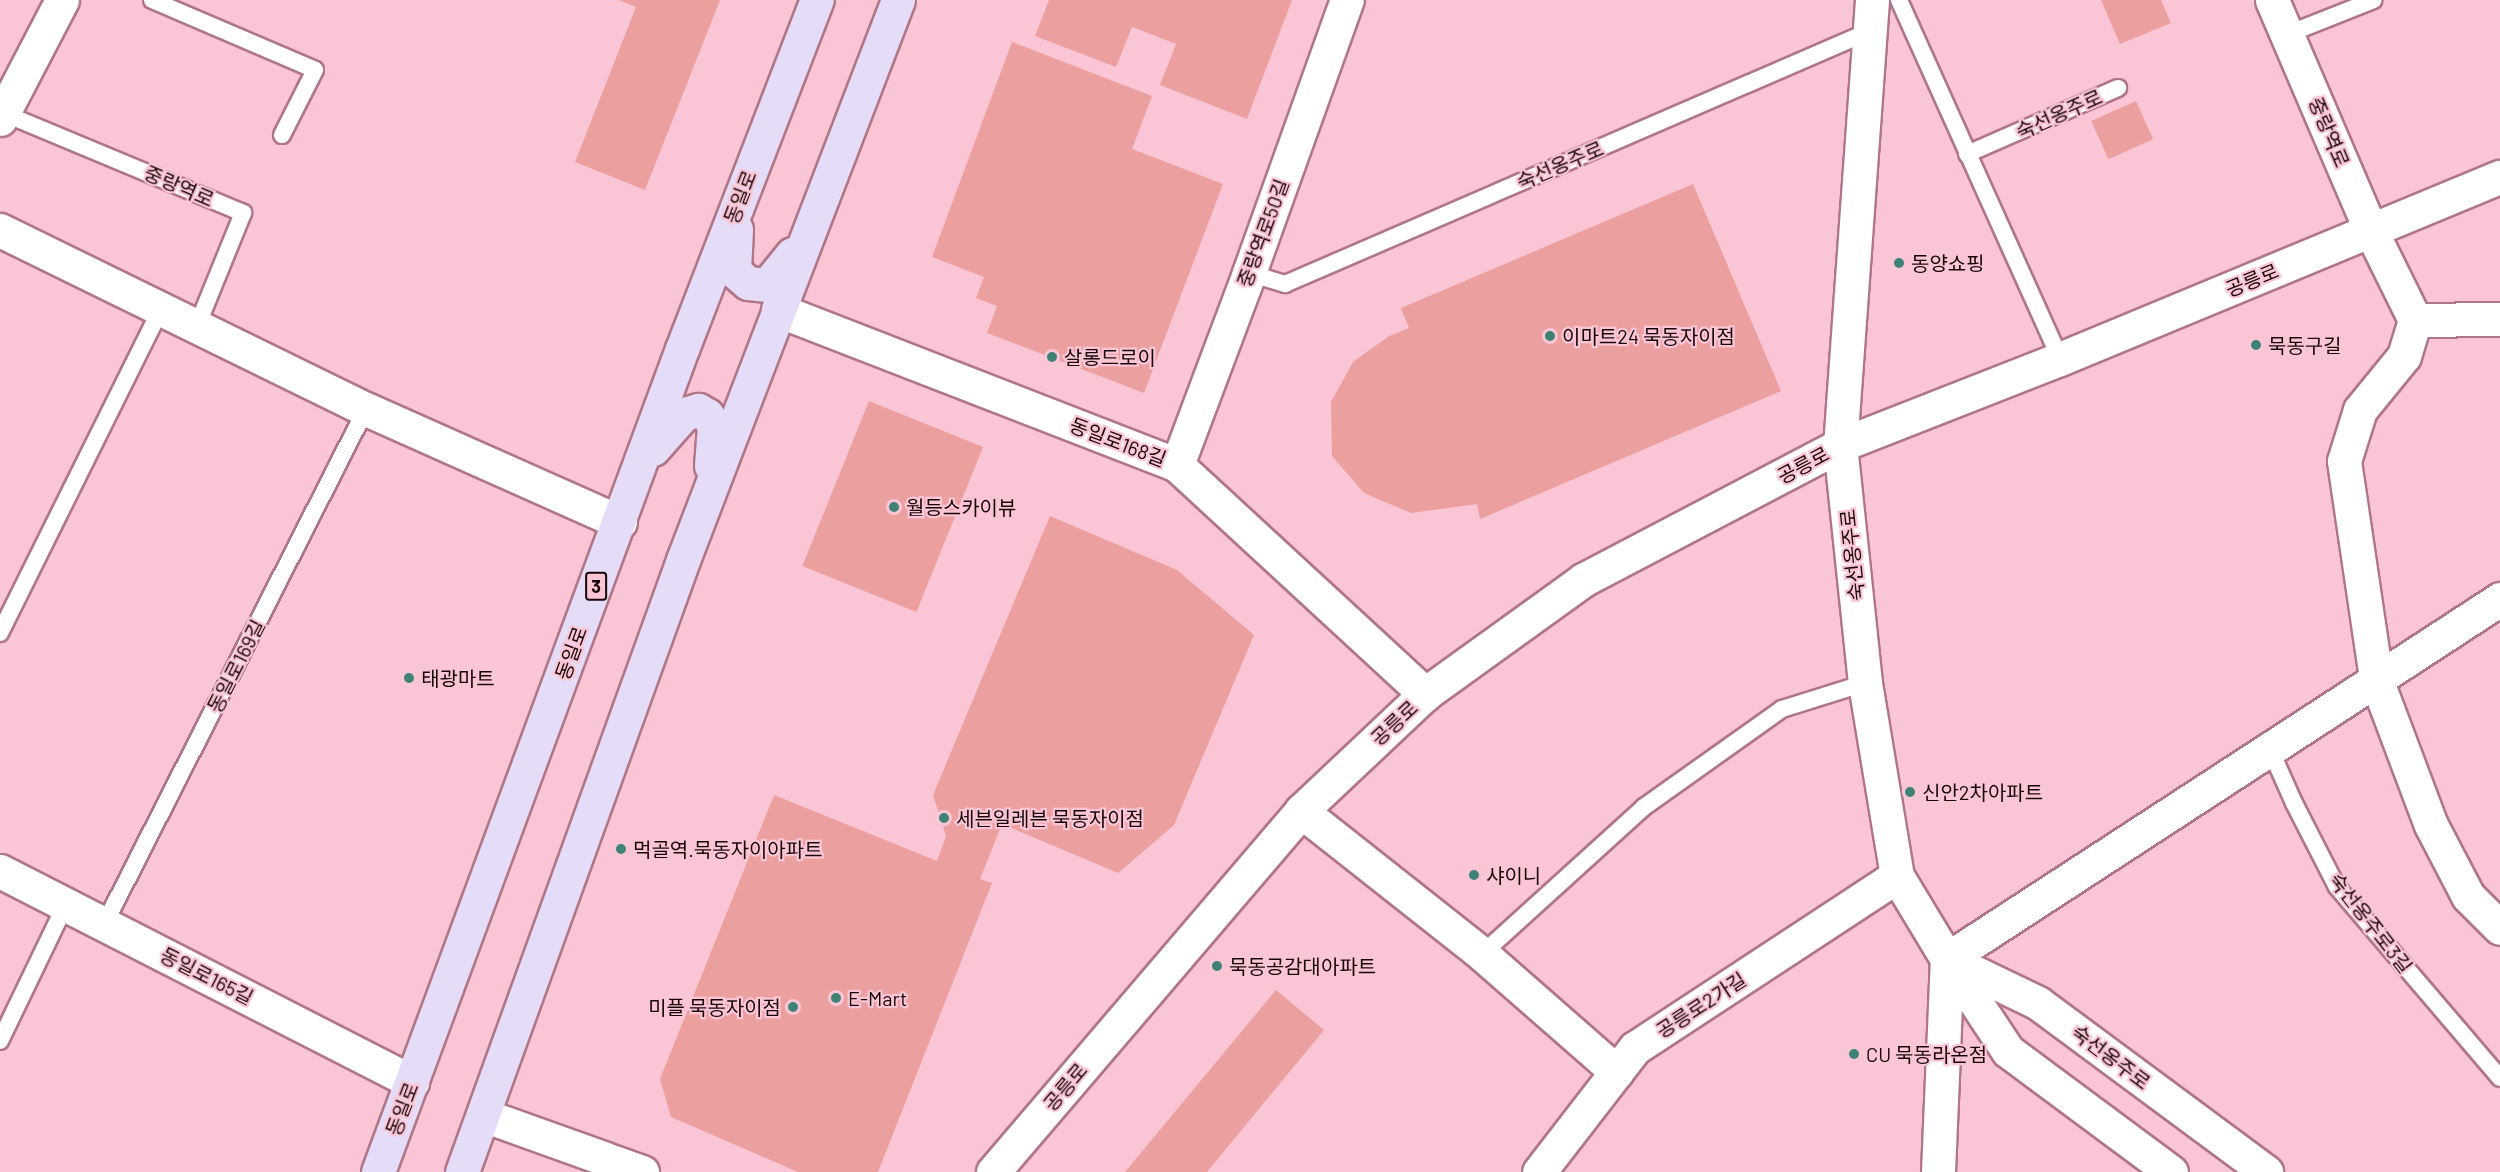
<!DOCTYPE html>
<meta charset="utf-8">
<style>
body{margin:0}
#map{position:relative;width:2500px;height:1172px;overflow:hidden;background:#fac6d5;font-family:Barlow,"Noto Sans KR",sans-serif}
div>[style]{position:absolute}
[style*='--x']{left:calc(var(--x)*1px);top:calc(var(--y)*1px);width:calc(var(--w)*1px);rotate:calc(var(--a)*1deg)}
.building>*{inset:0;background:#eba09f;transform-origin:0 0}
.roads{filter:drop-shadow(2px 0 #b07587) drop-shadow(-2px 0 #b07587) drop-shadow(0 2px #b07587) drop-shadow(0 -2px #b07587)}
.lane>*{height:16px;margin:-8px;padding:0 8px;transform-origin:8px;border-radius:8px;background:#fff}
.street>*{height:33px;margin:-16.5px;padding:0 16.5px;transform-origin:16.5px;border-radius:16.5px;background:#fff}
.secondary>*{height:33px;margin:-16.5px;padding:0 16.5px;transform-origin:16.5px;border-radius:16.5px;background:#fff}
.primary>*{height:33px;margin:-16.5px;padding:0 16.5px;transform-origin:16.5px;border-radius:16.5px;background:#e5dcf7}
.dots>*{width:16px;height:16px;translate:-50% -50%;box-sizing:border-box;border:3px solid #fac6d5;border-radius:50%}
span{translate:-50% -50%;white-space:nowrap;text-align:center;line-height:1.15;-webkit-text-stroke:4.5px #fac6d5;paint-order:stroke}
.shield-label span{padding:2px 4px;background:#fac6d5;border:2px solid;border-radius:4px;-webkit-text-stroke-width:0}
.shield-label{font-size:18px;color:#18050b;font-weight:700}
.street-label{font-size:20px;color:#18050b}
.poi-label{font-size:20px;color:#18050b}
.left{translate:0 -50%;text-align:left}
.right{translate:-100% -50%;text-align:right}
</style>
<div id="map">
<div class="building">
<div style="clip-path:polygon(619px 0,720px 0,645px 190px,575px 162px,636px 7px)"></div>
<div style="clip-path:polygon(1049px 0,1292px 0,1247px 119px,1160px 85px,1176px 44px,1132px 27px,1116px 67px,1035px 36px)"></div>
<div style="clip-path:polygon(2101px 0,2161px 0,2171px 23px,2120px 44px)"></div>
<div style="clip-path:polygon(1012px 42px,1152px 96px,1132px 149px,1223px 184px,1144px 393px,987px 333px,997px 306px,976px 298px,984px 277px,932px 257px)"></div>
<div style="left:2136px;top:101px;width:42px;height:49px;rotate:66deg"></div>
<div style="clip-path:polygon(1693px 184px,1781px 391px,1480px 519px,1477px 504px,1411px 513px,1364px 493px,1332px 456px,1331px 402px,1353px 362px,1389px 336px,1409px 328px,1401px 308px)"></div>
<div style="left:869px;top:401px;width:123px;height:178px;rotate:22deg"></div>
<div style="clip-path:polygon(1050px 516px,1177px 570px,1254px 635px,1174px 825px,1118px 873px,1002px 824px,980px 879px,992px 883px,878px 1172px,798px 1172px,671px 1117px,660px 1079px,774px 795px,937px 861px,946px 836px,933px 795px)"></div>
<div style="clip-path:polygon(1276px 990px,1324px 1030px,1207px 1172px,1125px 1172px)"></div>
</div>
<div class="roads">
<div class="lane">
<div style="--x:152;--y:0;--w:177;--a:23.2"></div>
<div style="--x:315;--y:70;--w:73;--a:116.9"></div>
<div style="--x:1899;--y:0;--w:393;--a:65.8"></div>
<div style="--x:2288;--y:34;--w:92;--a:-21.6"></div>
<div style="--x:3;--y:113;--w:260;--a:22.6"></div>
<div style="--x:243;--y:213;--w:120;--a:112.1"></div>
<div style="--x:1967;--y:154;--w:165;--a:-23.6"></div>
<div style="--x:1249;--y:273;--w:38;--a:17"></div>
<div style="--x:1285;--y:284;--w:637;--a:-23.39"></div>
<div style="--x:0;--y:633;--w:364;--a:-63.6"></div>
<div style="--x:2270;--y:749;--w:59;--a:66"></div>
<div style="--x:2294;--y:803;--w:94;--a:62.9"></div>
<div style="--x:2337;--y:887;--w:251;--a:49.5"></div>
<div style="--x:105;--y:923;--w:576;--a:-63.08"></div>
<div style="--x:1482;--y:954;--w:219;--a:-42.2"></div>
<div style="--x:1644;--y:807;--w:169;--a:-35.4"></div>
<div style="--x:1782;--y:709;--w:87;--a:-17.4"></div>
<div style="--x:0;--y:1041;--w:152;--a:-64.3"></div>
</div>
<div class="street">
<div style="--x:2272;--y:0;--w:251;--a:66.8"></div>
<div style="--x:2371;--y:231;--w:99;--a:63.7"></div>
<div style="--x:2415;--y:320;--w:38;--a:107"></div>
<div style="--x:2404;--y:356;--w:70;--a:129.2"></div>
<div style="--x:2360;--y:410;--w:53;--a:107.4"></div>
<div style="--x:2344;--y:461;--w:220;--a:81.6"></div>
<div style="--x:2376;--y:679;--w:156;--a:69.4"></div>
<div style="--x:2431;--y:825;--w:80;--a:62.5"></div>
<div style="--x:2468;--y:896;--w:45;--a:45"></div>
<div style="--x:0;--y:230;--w:407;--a:26.1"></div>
<div style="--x:366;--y:409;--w:278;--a:24"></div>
<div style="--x:778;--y:310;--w:428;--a:21.2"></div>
<div style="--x:1177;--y:465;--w:338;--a:42.7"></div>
<div style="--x:2415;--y:320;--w:85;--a:-0.7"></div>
<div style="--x:1177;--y:465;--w:205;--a:-69.4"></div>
<div style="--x:1249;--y:273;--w:290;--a:-70.3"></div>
<div style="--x:1301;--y:811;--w:231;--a:38.3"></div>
<div style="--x:1482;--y:954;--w:179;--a:41.2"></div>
<div style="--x:0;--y:871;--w:463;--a:27.1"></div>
<div style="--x:483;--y:1115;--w:169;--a:19.7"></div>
<div style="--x:1539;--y:1172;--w:157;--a:-52.3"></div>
<div style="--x:1635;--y:1048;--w:313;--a:-33.3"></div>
<div style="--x:1938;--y:1172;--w:213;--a:-87.6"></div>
<div style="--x:1947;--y:959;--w:660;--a:-33.06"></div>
</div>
<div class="secondary">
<div style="--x:1872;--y:0;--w:446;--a:94.1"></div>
<div style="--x:1840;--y:445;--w:239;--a:84"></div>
<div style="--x:1865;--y:683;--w:196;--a:80.6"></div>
<div style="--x:1897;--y:876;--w:97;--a:58.9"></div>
<div style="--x:1947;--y:959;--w:110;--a:56.5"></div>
<div style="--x:2008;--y:1051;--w:203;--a:36.6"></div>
<div style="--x:0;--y:119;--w:134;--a:-62.5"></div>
<div style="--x:1947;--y:959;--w:101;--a:25.8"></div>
<div style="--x:2038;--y:1003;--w:284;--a:36.5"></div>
<div style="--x:993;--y:1172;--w:475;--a:-49.5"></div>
<div style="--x:1301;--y:811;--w:170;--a:-43.3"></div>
<div style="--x:1425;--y:694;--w:195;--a:-35.8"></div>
<div style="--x:1583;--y:580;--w:290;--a:-27.7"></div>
<div style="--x:1840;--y:445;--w:236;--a:-21.4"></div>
<div style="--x:2060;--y:359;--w:476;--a:-22.5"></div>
</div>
<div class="primary">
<div style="--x:736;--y:229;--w:42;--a:92.7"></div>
<div style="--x:734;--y:271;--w:18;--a:41"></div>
<div style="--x:748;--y:283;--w:19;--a:6"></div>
<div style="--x:767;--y:285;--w:40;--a:-51"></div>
<div style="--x:653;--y:449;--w:47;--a:-48.5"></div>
<div style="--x:684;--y:414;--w:15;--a:-16"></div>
<div style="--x:698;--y:410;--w:10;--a:29"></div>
<div style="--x:707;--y:415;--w:12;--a:55"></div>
<div style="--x:714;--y:425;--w:41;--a:94.2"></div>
<div style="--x:378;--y:1172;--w:877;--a:-69.73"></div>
<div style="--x:682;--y:349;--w:374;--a:-68.9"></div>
<div style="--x:462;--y:1172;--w:651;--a:-70.14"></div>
<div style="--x:683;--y:560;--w:600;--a:-69"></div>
</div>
</div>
<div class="dots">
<div style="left:1899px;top:263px;background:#3e8175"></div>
<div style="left:1550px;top:336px;background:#3e8175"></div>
<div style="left:2256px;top:345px;background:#3e8175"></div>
<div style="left:1052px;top:357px;background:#3e8175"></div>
<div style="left:894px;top:507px;background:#3e8175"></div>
<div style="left:409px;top:678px;background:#3e8175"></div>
<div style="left:1910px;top:792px;background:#3e8175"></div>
<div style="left:944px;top:818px;background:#3e8175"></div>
<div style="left:621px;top:849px;background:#3e8175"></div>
<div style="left:1474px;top:875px;background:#3e8175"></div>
<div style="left:1217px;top:966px;background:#3e8175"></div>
<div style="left:836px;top:998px;background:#3e8175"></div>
<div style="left:793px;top:1007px;background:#3e8175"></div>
<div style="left:1854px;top:1054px;background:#3e8175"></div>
</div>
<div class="shield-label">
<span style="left:596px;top:586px">3</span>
</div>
<div class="street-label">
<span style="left:2059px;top:114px;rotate:-24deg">숙선옹주로</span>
<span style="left:2329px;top:132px;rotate:67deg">중랑역로</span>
<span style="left:1560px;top:165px;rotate:-23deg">숙선옹주로</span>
<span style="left:179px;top:186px;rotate:23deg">중랑역로</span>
<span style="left:740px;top:197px;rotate:-69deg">동일로</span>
<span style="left:1263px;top:233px;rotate:-70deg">중랑역로50길</span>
<span style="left:2252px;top:280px;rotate:-22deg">공릉로</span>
<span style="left:1118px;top:442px;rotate:21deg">동일로168길</span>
<span style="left:1803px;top:465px;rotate:-28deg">공릉로</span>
<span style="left:1852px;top:555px;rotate:-96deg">숙선옹주로</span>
<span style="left:571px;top:653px;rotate:-70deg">동일로</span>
<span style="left:236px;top:666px;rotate:-63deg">동일로169길</span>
<span style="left:1394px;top:723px;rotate:-43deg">공릉로</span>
<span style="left:2371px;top:923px;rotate:52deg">숙선옹주로3길</span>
<span style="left:207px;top:976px;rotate:27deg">동일로165길</span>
<span style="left:1701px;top:1005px;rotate:-33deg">공릉로2가길</span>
<span style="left:2111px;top:1057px;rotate:37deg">숙선옹주로</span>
<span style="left:1065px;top:1087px;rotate:-50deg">공릉로</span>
<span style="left:402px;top:1109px;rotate:-69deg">동일로</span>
</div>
<div class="poi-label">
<span class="left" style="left:1911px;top:263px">동양쇼핑</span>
<span class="left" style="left:1562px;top:336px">이마트24 묵동자이점</span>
<span class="left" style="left:2268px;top:345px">묵동구길</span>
<span class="left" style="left:1064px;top:357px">살롱드로이</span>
<span class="left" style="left:906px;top:507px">월등스카이뷰</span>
<span class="left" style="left:421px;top:678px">태광마트</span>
<span class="left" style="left:1922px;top:792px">신안2차아파트</span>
<span class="left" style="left:956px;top:818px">세븐일레븐 묵동자이점</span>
<span class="left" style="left:633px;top:849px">먹골역.묵동자이아파트</span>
<span class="left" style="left:1486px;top:875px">샤이니</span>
<span class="left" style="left:1229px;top:966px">묵동공감대아파트</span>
<span class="left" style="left:848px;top:998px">E-Mart</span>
<span class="right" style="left:781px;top:1007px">미플 묵동자이점</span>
<span class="left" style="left:1866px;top:1054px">CU 묵동라온점</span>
</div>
</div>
